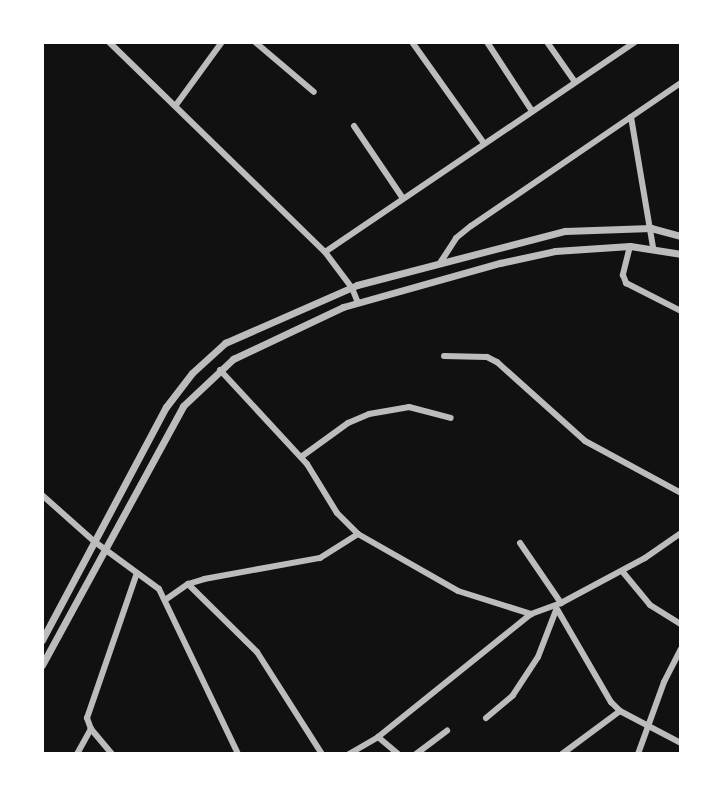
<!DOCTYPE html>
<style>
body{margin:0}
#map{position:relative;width:723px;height:796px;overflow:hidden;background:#111;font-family:Overpass,sans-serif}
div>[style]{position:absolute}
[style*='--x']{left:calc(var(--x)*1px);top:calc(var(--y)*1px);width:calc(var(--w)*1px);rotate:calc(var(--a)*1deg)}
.minor>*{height:6px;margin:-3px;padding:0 3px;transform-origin:3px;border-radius:3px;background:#bcbcbc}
.tertiary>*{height:7px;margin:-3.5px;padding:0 3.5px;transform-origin:3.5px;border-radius:3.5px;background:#bcbcbc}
span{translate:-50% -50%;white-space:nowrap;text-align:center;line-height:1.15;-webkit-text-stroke:8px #fff;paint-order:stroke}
.frame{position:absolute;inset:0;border:44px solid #fff;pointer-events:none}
</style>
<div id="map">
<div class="minor">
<div style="--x:109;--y:42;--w:301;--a:44.2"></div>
<div style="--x:325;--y:252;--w:45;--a:53.1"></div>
<div style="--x:352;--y:288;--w:16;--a:68"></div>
<div style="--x:255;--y:42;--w:77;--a:40.3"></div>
<div style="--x:412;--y:42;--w:123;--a:54.6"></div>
<div style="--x:487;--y:42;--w:82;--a:56.9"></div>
<div style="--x:547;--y:42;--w:49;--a:55"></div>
<div style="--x:176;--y:105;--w:78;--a:-53.9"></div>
<div style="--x:631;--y:117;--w:132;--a:80.4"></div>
<div style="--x:354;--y:126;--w:86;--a:55.9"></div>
<div style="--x:630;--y:246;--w:30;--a:104"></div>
<div style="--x:623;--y:275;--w:9;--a:69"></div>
<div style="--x:626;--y:283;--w:62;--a:27"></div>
<div style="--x:325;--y:252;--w:374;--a:-34.1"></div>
<div style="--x:440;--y:263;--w:30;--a:-57"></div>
<div style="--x:456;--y:238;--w:19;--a:-39"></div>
<div style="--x:471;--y:226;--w:254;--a:-34.3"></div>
<div style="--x:444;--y:356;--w:43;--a:1.3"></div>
<div style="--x:487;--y:357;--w:11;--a:27"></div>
<div style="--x:497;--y:362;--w:118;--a:41.9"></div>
<div style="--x:585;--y:441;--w:109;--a:28.4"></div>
<div style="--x:220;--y:370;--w:128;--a:47.2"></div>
<div style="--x:307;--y:464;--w:57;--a:58.5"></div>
<div style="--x:337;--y:513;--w:30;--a:45"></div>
<div style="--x:358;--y:534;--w:115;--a:29.7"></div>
<div style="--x:458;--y:591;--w:77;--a:17.5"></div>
<div style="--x:301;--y:457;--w:58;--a:-35.9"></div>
<div style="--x:348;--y:423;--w:23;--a:-23"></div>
<div style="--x:369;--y:414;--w:41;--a:-9.9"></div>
<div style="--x:409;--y:407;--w:43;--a:14.7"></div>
<div style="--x:42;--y:495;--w:71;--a:41.6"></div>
<div style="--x:95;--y:542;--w:79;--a:36.3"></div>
<div style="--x:159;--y:589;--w:183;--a:64.4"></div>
<div style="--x:520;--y:543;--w:73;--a:55.7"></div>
<div style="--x:622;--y:571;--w:44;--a:50.5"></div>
<div style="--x:650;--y:605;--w:36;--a:32"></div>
<div style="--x:188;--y:584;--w:97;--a:44.6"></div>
<div style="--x:257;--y:652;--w:121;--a:57.5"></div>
<div style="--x:165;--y:600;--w:28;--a:-35"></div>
<div style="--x:188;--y:584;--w:17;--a:-17"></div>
<div style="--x:204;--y:579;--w:118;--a:-10.3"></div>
<div style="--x:320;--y:558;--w:45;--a:-32.3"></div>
<div style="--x:557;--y:609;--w:108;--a:59.9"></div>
<div style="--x:611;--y:702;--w:13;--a:45"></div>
<div style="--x:620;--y:711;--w:69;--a:27.7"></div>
<div style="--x:486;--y:718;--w:35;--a:-40"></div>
<div style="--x:513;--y:695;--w:45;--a:-56.7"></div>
<div style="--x:538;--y:657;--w:50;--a:-69"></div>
<div style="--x:378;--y:737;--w:26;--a:40"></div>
<div style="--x:77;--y:754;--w:29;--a:-61"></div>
<div style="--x:112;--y:754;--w:33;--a:-130"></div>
<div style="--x:91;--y:729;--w:12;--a:-110"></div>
<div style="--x:87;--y:718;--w:153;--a:-71"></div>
<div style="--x:349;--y:754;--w:34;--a:-30"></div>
<div style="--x:378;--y:737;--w:196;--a:-38.8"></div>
<div style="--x:531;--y:614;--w:32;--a:-20"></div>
<div style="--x:561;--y:603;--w:95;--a:-28.2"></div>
<div style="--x:645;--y:558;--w:44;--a:-34.8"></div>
<div style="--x:416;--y:754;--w:39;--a:-37"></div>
<div style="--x:562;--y:754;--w:72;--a:-36.6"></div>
<div style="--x:638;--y:754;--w:77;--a:-70.1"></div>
<div style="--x:664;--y:682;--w:37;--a:-63"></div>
</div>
<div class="tertiary">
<div style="--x:42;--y:640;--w:264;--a:-62"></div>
<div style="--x:166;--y:407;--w:43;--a:-52.6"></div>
<div style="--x:192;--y:373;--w:45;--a:-42.3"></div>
<div style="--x:225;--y:343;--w:144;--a:-23.7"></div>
<div style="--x:357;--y:285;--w:215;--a:-14.6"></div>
<div style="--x:565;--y:231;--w:86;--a:-2"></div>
<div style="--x:651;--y:228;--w:31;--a:15"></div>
<div style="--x:42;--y:665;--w:295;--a:-61.4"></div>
<div style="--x:183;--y:406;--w:69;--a:-43.2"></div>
<div style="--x:233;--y:359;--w:122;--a:-25.3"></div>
<div style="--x:343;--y:307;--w:163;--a:-15.7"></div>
<div style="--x:500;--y:263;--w:56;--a:-12.3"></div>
<div style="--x:555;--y:251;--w:75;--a:-3.8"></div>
<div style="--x:630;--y:246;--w:52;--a:8.9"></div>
</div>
<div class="frame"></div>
</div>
